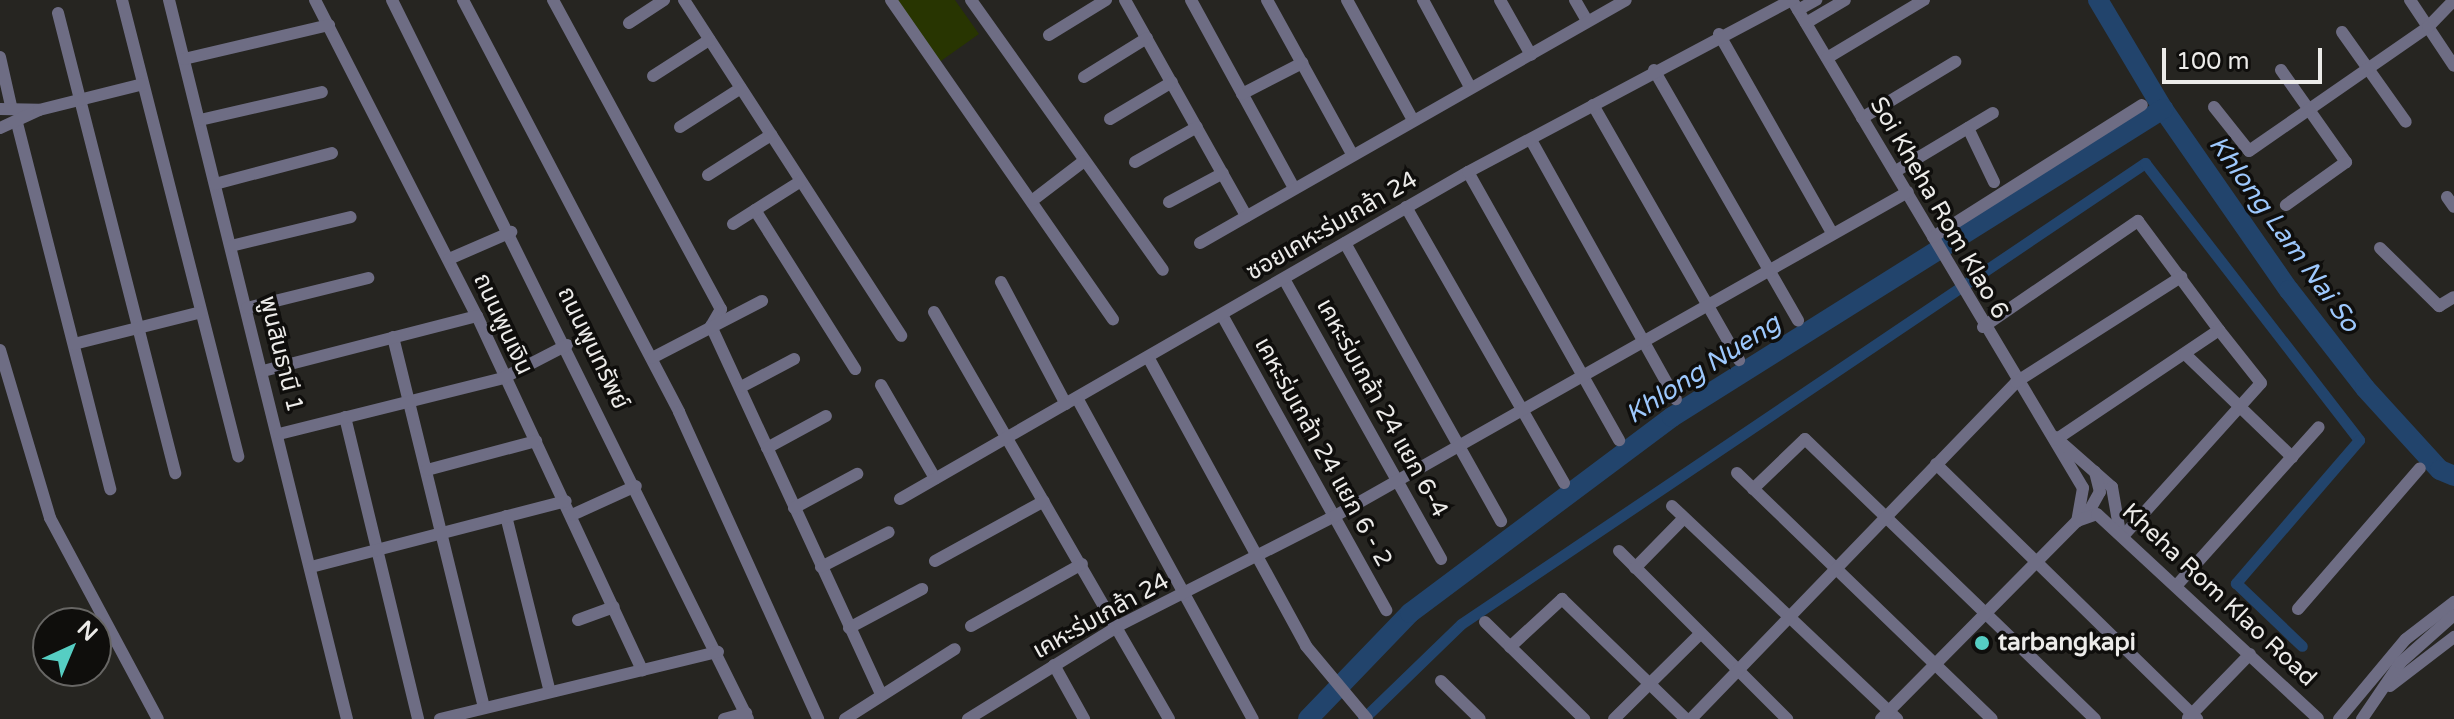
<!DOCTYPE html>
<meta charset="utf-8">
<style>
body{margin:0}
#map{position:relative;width:2454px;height:719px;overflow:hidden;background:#262521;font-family:"Varela Round","Noto Sans Thai",sans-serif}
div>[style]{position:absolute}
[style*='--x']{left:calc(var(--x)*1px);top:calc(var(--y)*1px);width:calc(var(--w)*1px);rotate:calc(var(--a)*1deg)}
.green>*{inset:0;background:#283501}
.canal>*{height:11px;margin:-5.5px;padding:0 5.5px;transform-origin:5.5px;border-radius:5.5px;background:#22446c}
.river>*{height:20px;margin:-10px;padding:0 10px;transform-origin:10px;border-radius:10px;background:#22446c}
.minor>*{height:12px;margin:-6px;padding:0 6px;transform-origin:6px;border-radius:6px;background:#6e6d84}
.dots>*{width:22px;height:22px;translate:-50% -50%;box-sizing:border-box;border:4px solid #0f0e0c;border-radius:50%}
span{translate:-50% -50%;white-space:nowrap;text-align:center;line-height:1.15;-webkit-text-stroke:7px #0f0e0c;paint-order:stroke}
.street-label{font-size:24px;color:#ecebe9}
.poi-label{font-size:24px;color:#ecebe9;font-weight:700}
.left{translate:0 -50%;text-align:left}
.water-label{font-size:26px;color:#9dc8fd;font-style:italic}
.north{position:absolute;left:32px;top:607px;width:80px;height:80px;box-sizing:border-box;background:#0f0e0c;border:2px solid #676664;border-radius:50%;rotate:44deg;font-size:22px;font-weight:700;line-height:32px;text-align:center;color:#ecebe9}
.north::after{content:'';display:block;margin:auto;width:28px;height:36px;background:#56cec3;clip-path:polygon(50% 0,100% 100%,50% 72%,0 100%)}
.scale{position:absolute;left:2162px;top:48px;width:160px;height:36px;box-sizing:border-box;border:4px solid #ecebe9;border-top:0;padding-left:10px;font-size:24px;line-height:28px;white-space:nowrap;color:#ecebe9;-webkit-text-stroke:6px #0f0e0c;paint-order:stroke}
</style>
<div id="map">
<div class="green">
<div style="clip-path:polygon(893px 0,955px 0,979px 34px,938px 63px)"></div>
</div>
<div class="canal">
<div style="--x:1363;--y:719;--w:136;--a:-44.1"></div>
<div style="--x:1461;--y:624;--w:825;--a:-33.98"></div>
<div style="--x:2145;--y:163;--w:350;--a:52.3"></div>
<div style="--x:2359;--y:440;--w:189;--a:130.7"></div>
<div style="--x:2236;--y:583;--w:91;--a:43.7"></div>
</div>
<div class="river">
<div style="--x:2098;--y:0;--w:127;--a:59.2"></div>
<div style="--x:2163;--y:109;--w:221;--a:55.2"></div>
<div style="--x:2289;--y:290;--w:124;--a:52.2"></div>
<div style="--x:2365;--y:388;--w:111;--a:47.6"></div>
<div style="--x:2440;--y:470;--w:15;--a:23"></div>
<div style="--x:1308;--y:719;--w:147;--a:-46.1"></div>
<div style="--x:1410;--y:613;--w:327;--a:-36.8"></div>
<div style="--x:1672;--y:417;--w:580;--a:-32.1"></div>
</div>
<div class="minor">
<div style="--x:122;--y:0;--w:471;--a:75.7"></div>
<div style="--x:169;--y:0;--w:741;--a:76.1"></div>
<div style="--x:315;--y:0;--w:355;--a:62.9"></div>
<div style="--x:477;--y:316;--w:391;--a:65"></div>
<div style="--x:392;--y:0;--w:802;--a:63.66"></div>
<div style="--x:463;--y:0;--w:465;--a:62.3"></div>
<div style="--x:679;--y:412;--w:337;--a:65.6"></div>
<div style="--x:553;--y:0;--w:352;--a:61.5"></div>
<div style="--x:721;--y:309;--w:20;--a:120"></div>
<div style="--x:711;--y:326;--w:405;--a:65.2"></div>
<div style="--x:684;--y:0;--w:400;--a:57.1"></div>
<div style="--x:891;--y:0;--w:389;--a:55.2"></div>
<div style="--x:971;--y:0;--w:331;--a:54.6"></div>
<div style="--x:1125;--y:0;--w:248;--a:60.7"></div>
<div style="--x:1191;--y:0;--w:212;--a:61.3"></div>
<div style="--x:1267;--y:0;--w:176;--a:61.1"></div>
<div style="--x:1347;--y:0;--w:137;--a:61.2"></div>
<div style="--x:1423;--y:0;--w:99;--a:61.6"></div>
<div style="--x:1500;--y:0;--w:63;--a:60.6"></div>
<div style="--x:1575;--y:0;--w:24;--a:60"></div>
<div style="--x:1792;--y:0;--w:568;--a:59.19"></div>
<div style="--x:2083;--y:488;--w:34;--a:100"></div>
<div style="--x:2410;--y:0;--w:79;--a:56.3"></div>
<div style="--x:1798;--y:10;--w:21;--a:-29"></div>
<div style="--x:58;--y:13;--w:475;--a:75.7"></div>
<div style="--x:629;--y:23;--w:42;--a:-33.3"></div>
<div style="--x:1806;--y:23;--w:45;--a:-30.5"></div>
<div style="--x:2342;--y:32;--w:110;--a:54.6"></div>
<div style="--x:1719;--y:34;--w:229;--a:60.4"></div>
<div style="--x:1049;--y:35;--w:67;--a:-31.6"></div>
<div style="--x:0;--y:57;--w:50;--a:77.3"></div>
<div style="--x:1827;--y:58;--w:113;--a:-30.9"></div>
<div style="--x:184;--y:59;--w:149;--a:-13.2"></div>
<div style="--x:1654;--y:70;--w:289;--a:60.1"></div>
<div style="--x:2281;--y:70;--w:113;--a:54.8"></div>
<div style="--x:2346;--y:162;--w:74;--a:144.4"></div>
<div style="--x:653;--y:76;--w:67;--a:-32.7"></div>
<div style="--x:1084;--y:77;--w:74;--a:-31.8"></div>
<div style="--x:1242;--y:94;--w:68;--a:-27.3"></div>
<div style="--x:1593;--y:105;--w:294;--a:60.2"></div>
<div style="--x:2214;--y:107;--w:56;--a:51.5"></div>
<div style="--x:2249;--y:151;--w:218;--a:-34.7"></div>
<div style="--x:2428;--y:27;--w:37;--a:-46"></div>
<div style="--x:0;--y:109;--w:39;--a:1"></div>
<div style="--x:1862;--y:118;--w:109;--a:-31.1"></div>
<div style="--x:1110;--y:119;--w:72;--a:-30.8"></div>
<div style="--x:200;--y:120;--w:125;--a:-12.9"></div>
<div style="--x:17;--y:123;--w:378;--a:75.7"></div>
<div style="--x:680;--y:127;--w:72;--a:-32.6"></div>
<div style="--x:0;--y:128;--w:43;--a:-24.8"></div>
<div style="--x:39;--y:110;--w:107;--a:-14"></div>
<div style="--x:1968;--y:128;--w:60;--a:64.3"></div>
<div style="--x:1531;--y:140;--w:297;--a:60.8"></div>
<div style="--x:1135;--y:162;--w:71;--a:-29.4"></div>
<div style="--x:1896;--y:171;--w:113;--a:-30.9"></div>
<div style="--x:1468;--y:172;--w:308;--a:60.6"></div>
<div style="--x:708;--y:175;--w:75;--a:-32.4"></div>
<div style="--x:215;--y:184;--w:121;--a:-14.8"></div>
<div style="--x:2447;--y:197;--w:12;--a:55"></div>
<div style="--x:1033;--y:200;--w:64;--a:-37.4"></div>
<div style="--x:1169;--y:202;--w:61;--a:-28.2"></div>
<div style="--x:1406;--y:207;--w:318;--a:60.2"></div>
<div style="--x:755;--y:210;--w:188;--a:57.8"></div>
<div style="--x:733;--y:224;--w:80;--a:-32.3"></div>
<div style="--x:1933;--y:237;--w:247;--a:-32.3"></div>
<div style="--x:1200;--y:243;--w:490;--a:-29.7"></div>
<div style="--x:1345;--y:243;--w:319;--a:60.7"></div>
<div style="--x:231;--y:246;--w:123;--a:-13.6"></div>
<div style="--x:2380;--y:248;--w:83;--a:44.5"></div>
<div style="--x:2439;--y:306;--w:17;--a:-31"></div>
<div style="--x:449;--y:259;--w:68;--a:-23.5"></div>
<div style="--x:1284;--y:279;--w:321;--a:60.7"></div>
<div style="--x:1001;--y:282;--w:138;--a:62"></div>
<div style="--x:247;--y:308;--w:125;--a:-13.9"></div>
<div style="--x:934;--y:312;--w:470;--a:60"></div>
<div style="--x:1222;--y:315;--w:338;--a:60.9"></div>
<div style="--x:1983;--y:327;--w:188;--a:-34.4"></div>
<div style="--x:2138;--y:221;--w:136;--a:53.4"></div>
<div style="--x:2219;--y:330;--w:197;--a:146.1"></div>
<div style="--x:393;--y:337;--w:382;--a:76.2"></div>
<div style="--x:74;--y:344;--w:131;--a:-14.1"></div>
<div style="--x:0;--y:350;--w:175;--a:73.4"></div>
<div style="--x:50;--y:518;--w:228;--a:61.8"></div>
<div style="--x:2185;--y:354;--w:149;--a:43.9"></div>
<div style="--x:1148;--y:357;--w:329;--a:61.3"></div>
<div style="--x:1306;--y:646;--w:95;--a:50.1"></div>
<div style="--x:652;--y:358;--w:124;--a:-27.4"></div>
<div style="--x:263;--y:371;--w:221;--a:-14.4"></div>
<div style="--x:881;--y:385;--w:108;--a:59.9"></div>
<div style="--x:741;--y:387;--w:60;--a:-27.8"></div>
<div style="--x:1077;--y:398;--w:366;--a:61.3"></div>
<div style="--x:345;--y:417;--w:311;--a:76.4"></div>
<div style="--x:279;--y:434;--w:231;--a:-14"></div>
<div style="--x:503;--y:378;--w:72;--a:-27.3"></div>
<div style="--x:2055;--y:437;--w:76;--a:41.3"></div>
<div style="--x:2112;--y:487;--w:41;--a:80.1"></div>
<div style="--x:767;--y:448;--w:67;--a:-28.5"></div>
<div style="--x:1936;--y:464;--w:365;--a:44.3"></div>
<div style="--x:427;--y:470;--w:113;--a:-14.9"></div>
<div style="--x:1737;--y:473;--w:354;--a:44"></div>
<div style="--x:1753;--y:489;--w:72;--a:-43.9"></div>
<div style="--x:1805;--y:439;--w:403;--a:44"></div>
<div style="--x:900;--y:499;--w:655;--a:-29.93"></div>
<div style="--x:1468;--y:172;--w:366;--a:-28"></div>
<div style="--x:1672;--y:506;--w:310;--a:43.4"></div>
<div style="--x:794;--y:508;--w:72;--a:-28.4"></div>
<div style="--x:572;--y:515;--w:70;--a:-24.4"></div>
<div style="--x:2087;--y:515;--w:26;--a:-61"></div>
<div style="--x:2100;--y:492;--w:21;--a:-104"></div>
<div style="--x:506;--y:516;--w:181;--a:76"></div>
<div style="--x:2125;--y:534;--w:203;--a:-48"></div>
<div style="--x:2261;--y:383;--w:68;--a:-128.4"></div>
<div style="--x:1619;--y:551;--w:238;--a:45"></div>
<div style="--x:935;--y:561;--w:124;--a:-28.8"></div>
<div style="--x:311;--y:567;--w:263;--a:-14.5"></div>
<div style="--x:821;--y:567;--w:76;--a:-27.2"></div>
<div style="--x:1635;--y:568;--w:70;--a:-45.6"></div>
<div style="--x:2177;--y:585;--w:212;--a:-48.1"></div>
<div style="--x:2298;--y:609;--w:186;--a:-49.1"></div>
<div style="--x:578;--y:620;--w:38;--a:-20"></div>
<div style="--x:1485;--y:622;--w:139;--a:44.4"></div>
<div style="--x:971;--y:626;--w:127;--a:-29.2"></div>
<div style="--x:849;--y:628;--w:83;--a:-28.1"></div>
<div style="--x:1510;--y:647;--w:71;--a:-42.7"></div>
<div style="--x:1562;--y:599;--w:173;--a:44.1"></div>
<div style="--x:1054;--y:665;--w:62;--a:60.9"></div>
<div style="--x:1441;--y:681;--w:54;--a:44.3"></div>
<div style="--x:2390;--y:686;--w:81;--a:-37.4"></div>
<div style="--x:2188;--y:718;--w:89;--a:-45.9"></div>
<div style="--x:440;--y:719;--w:286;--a:-13.6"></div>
<div style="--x:724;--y:719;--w:23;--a:-15"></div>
<div style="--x:845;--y:719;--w:130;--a:-32.5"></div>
<div style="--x:968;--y:719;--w:179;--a:-31.7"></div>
<div style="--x:1120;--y:625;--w:241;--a:-26.9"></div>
<div style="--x:1335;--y:516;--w:658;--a:-29.49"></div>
<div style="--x:1614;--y:719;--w:122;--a:-44.7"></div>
<div style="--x:1691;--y:719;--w:468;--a:-46"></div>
<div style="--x:2016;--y:382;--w:196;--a:-32.5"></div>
<div style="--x:1881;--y:719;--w:279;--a:-45.3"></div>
<div style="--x:2077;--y:521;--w:21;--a:-19"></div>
<div style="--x:2097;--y:514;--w:301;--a:42.8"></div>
<div style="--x:2339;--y:719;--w:104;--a:-50.1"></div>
<div style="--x:2406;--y:639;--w:61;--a:-37.6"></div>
<div style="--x:2362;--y:719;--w:68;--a:-55.8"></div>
<div style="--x:2400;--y:663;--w:72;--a:-41.6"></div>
</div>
<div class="dots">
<div style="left:1982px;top:643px;background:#56cec3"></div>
</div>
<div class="street-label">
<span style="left:1939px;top:208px;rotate:60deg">Soi Kheha Rom Klao 6</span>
<span style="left:1332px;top:226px;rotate:-30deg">ซอยเคหะร่มเกล้า 24</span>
<span style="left:503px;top:324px;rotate:65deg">ถนนพูนเงิน</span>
<span style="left:593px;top:348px;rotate:64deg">ถนนพูนทรัพย์</span>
<span style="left:281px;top:354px;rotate:76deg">พูนสินธานี 1</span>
<span style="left:1382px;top:408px;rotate:61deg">เคหะร่มเกล้า 24 แยก 6-4</span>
<span style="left:1323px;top:452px;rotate:61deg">เคหะร่มเกล้า 24 แยก 6 - 2</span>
<span style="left:2219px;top:595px;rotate:43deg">Kheha Rom Klao Road</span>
<span style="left:1101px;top:616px;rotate:-29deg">เคหะร่มเกล้า 24</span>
</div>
<div class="poi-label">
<span class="left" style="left:1998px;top:643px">tarbangkapi</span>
</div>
<div class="water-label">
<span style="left:2284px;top:234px;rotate:54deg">Khlong Lam Nai So</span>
<span style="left:1703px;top:369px;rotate:-33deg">Khlong Nueng</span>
</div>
<div class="north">N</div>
<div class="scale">100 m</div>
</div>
